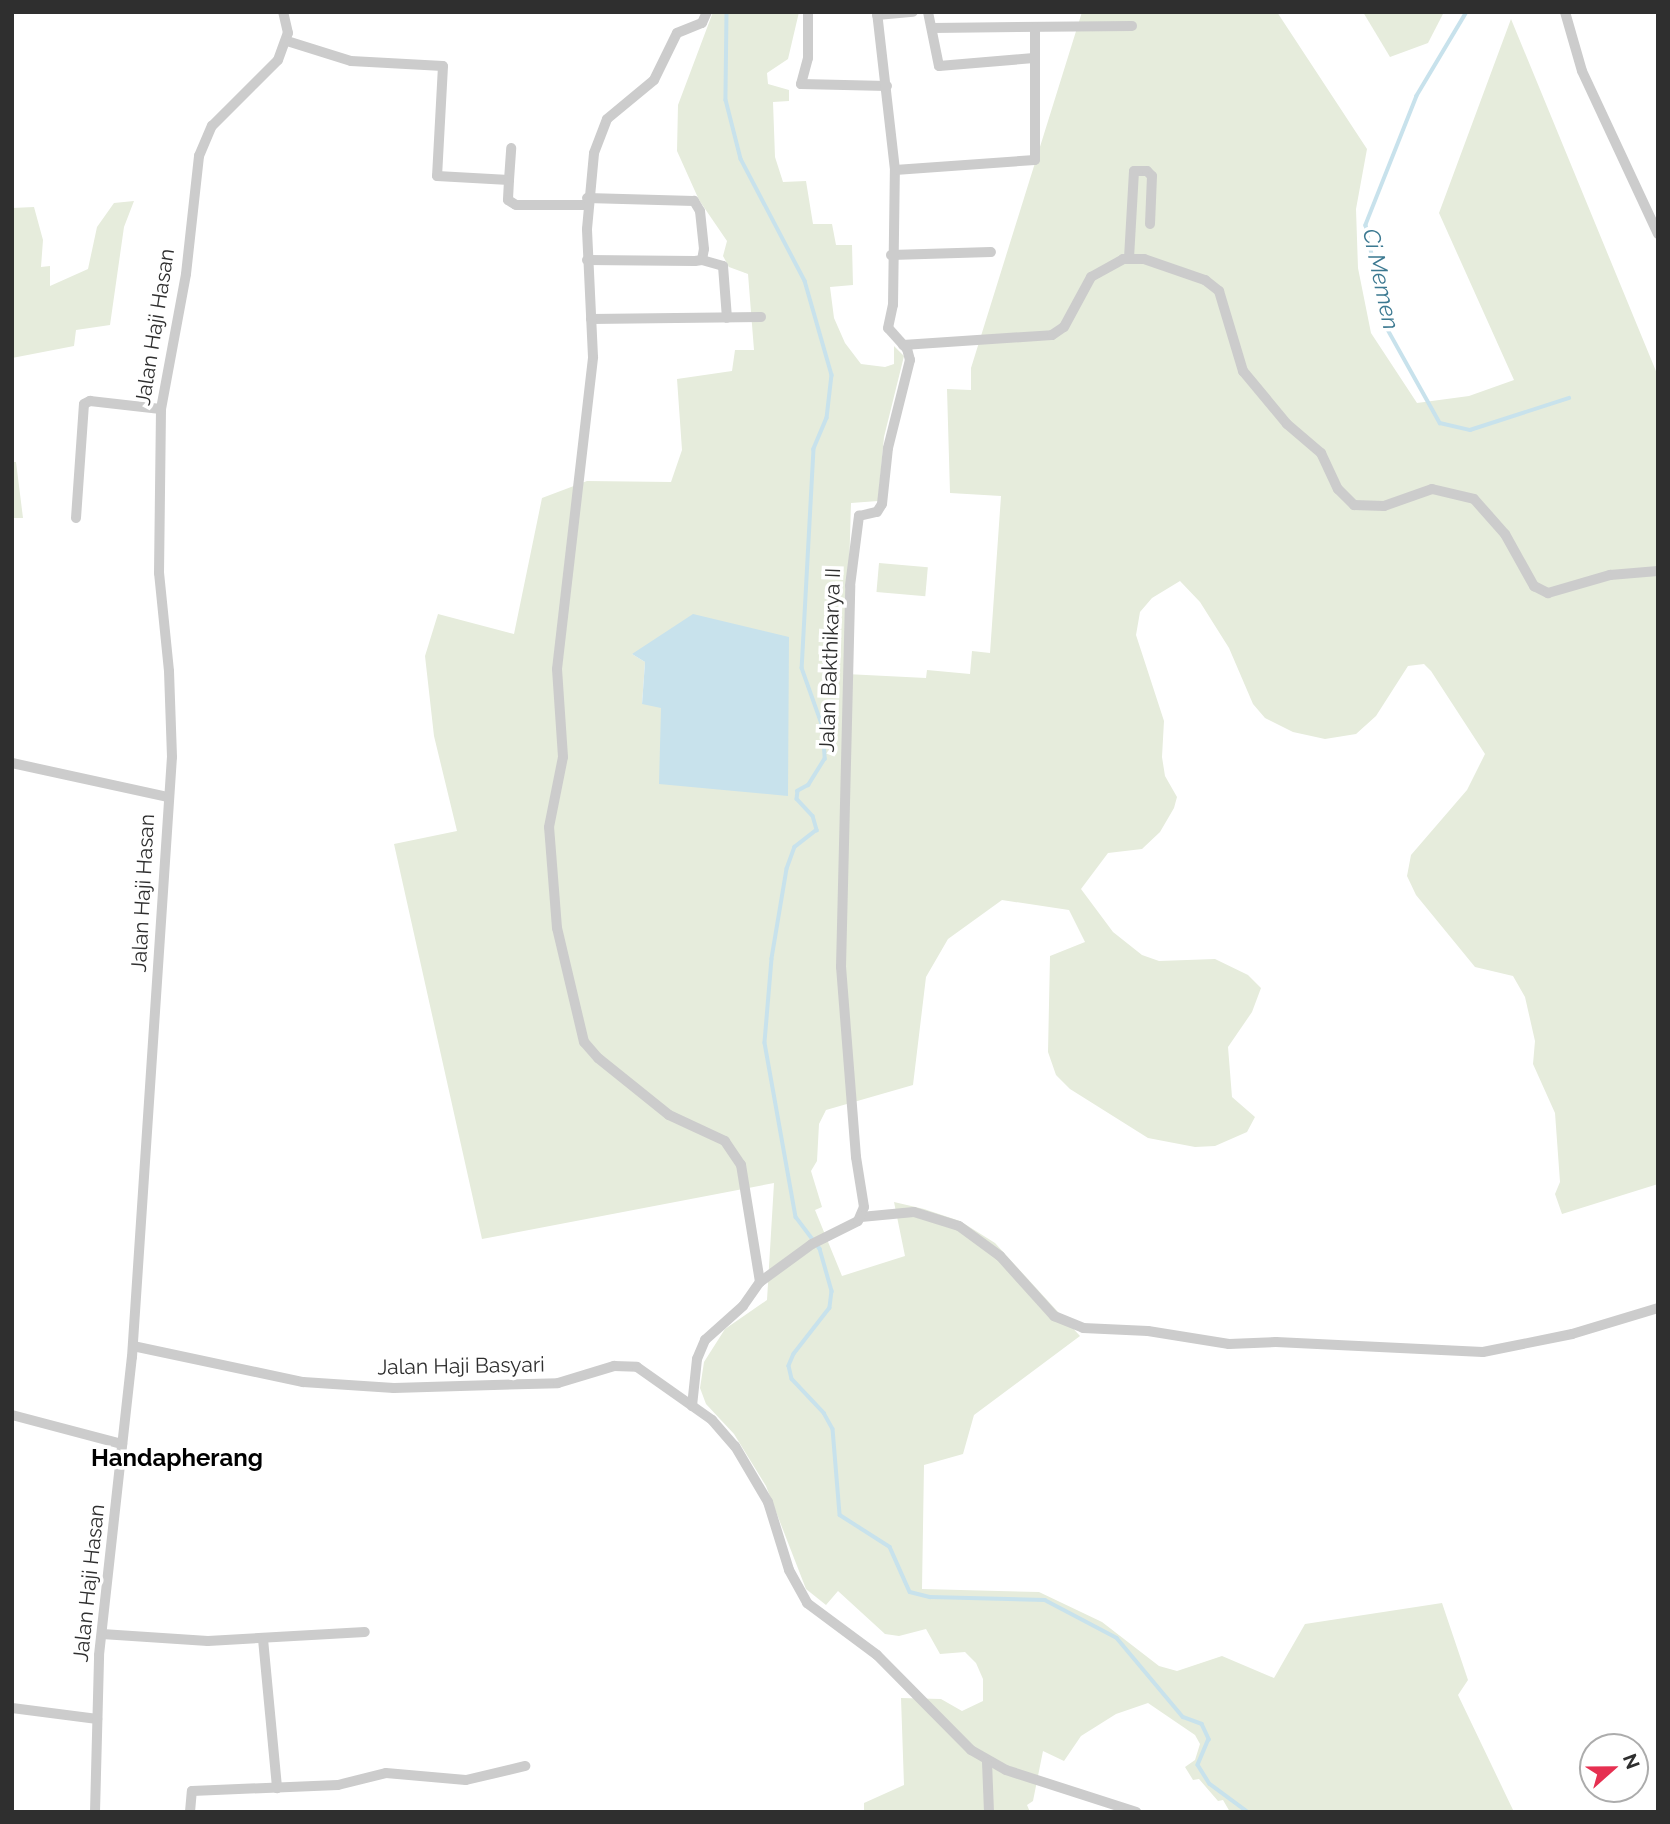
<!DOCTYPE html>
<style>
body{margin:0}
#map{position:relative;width:1670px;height:1824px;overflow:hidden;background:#fff;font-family:Raleway,sans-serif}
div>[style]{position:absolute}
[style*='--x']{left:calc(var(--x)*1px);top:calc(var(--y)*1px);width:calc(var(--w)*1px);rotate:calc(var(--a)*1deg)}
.green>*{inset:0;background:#e6ecdc;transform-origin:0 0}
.water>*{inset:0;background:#c8e2ec}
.stream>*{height:3.5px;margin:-1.75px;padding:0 1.75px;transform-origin:1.75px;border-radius:1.75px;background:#c8e2ec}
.street>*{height:10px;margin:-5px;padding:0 5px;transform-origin:5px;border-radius:5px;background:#ccc}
span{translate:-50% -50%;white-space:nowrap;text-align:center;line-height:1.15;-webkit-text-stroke:7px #fff;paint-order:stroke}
.street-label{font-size:21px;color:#2f2f2f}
.water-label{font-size:23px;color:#3c7991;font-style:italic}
.quarter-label{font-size:24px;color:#000;font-weight:700}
.frame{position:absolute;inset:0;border:14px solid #2f2f2f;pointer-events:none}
.north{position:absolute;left:1579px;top:1733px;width:70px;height:70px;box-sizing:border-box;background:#fff;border:2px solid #acacac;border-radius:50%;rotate:69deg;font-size:19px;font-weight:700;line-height:28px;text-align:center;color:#2f2f2f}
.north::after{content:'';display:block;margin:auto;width:24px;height:32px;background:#e63051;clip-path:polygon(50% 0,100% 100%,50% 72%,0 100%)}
</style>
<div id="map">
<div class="green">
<div style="clip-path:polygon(evenodd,713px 12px,799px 12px,788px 59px,767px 73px,768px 84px,789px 90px,789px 101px,773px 102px,775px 157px,783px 182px,806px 181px,813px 224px,832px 224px,836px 245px,852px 245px,853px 285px,830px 287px,834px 318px,845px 343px,861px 364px,885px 367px,894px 364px,894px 346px,904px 356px,884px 437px,878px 501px,851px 503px,846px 674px,926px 678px,927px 670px,970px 674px,972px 651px,990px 653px,1001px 496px,950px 493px,947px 389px,971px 390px,971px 368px,1082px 12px,1277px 12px,1367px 149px,1356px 209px,1358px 268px,1371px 333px,1417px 403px,1469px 396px,1514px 380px,1439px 213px,1511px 19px,1658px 376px,1658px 1184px,1562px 1214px,1555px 1194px,1560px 1182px,1555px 1113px,1533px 1064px,1535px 1041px,1525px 997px,1513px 976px,1475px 967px,1416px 895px,1407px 876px,1411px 855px,1467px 790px,1485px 754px,1431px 671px,1424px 664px,1408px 666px,1376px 716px,1356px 734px,1325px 739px,1293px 732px,1265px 718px,1253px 704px,1229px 648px,1200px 602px,1180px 581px,1152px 598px,1140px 612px,1136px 635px,1164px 721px,1162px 757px,1165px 776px,1177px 797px,1174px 808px,1160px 832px,1142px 849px,1108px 853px,1081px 889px,1113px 932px,1142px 955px,1159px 961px,1215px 959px,1248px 975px,1261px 988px,1252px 1012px,1228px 1047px,1232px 1097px,1255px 1117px,1247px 1132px,1215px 1146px,1195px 1147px,1148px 1138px,1070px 1089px,1056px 1075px,1048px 1052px,1050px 956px,1085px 942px,1069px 910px,1002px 900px,948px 939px,926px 977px,913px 1085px,826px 1110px,819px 1124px,817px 1161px,811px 1171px,822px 1207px,815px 1210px,842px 1276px,905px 1256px,894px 1202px,924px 1209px,960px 1221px,995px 1243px,1080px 1336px,974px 1415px,963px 1454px,924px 1465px,922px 1589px,1039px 1592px,1102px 1622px,1159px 1666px,1177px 1671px,1222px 1656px,1274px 1678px,1305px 1624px,1442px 1603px,1468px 1680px,1458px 1695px,1514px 1812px,1230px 1812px,1223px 1800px,1218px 1801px,1199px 1779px,1193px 1780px,1185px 1767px,1195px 1760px,1200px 1744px,1195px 1735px,1148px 1703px,1116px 1714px,1081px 1736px,1064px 1761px,1043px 1751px,1033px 1801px,1027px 1805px,1030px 1812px,864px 1812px,864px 1803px,904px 1785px,901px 1698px,941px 1699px,962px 1711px,983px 1701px,983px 1679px,976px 1663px,965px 1652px,940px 1654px,926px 1629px,899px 1636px,885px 1634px,838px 1591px,826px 1605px,806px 1589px,766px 1486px,734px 1434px,706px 1404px,700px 1388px,704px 1362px,725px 1329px,767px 1300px,774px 1183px,482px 1239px,394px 844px,457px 831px,434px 736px,425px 656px,438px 614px,514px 634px,542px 498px,587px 481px,671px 482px,682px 450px,677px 379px,732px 371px,735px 350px,754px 350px,748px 274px,729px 267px,723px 256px,727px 241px,699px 200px,677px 151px,678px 105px,713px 12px,789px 637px,642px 704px,645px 662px,632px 654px,789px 637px)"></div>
<div style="clip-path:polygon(1363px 12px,1444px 12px,1428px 43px,1390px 57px)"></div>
<div style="clip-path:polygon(134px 201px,124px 227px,110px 325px,76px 330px,74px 346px,12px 358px,12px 208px,34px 207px,43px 240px,41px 267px,50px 266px,50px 286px,88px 269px,97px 227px,114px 203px)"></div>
<div style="clip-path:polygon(12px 462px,16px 462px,23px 518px,12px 518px)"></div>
<div style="left:879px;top:563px;width:49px;height:29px;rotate:5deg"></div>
</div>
<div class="water">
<div style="clip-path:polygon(693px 614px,789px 637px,788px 796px,659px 784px,661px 708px,642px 704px,645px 662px,632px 654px)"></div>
</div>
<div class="stream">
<div style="--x:727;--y:12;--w:88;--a:90.7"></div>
<div style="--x:726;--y:100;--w:61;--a:75.7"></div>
<div style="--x:741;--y:159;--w:138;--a:62.3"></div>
<div style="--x:805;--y:281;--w:98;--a:74"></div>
<div style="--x:832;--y:375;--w:43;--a:96.6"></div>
<div style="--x:827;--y:418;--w:34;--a:113"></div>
<div style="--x:814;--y:449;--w:219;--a:93.1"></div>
<div style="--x:802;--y:668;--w:63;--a:70.4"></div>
<div style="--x:823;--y:727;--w:32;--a:86"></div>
<div style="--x:825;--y:759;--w:31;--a:122"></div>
<div style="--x:809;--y:785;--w:13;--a:151"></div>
<div style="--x:798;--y:791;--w:8;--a:97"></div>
<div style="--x:797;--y:799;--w:23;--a:47"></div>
<div style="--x:813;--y:816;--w:15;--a:74"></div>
<div style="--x:817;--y:830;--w:28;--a:142"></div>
<div style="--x:795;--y:847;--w:23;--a:110"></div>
<div style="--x:787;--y:869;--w:91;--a:99.5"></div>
<div style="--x:772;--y:959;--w:84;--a:94.8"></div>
<div style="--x:765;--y:1043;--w:177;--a:79.9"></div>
<div style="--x:796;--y:1217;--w:40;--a:53"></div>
<div style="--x:820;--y:1249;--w:44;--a:74.1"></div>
<div style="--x:832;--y:1291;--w:17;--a:97"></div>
<div style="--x:830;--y:1308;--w:58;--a:128"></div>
<div style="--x:794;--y:1354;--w:13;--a:113"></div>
<div style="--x:789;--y:1366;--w:13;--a:77"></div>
<div style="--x:792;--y:1379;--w:47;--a:46.7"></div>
<div style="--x:824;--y:1413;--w:18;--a:61"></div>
<div style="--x:833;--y:1429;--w:86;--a:85.3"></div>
<div style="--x:840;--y:1515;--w:59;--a:32.6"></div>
<div style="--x:890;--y:1547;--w:49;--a:66"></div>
<div style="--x:910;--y:1592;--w:21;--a:14"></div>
<div style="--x:930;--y:1597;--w:115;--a:1.5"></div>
<div style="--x:1045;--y:1600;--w:81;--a:27.8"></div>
<div style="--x:1117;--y:1638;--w:103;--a:50.1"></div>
<div style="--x:1183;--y:1717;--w:20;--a:20"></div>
<div style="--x:1202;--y:1724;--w:17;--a:65"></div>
<div style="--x:1209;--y:1739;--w:28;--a:113"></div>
<div style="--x:1198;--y:1765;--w:22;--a:58"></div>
<div style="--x:1210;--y:1784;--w:47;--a:36.4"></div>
<div style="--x:1467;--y:12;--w:98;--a:120.8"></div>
<div style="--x:1417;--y:96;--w:139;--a:111.6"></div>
<div style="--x:1366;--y:225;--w:105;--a:78.5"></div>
<div style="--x:1387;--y:328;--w:109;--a:60.8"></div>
<div style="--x:1440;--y:423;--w:31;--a:13"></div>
<div style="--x:1470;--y:430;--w:104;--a:-17.9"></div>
</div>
<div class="street">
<div style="--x:808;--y:12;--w:46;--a:90"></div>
<div style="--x:808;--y:58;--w:27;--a:105"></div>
<div style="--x:801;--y:84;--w:86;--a:1.3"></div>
<div style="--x:928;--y:12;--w:55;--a:78.5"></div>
<div style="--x:939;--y:66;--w:95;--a:-4.8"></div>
<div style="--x:1565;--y:12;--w:61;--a:73.9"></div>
<div style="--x:1582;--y:71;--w:180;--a:65"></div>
<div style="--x:877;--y:15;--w:36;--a:-5"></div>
<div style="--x:932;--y:28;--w:200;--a:-0.6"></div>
<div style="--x:287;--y:41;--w:67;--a:17.4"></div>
<div style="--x:351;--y:61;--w:92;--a:3.1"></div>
<div style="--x:443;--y:66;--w:110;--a:93.1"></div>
<div style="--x:437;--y:176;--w:72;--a:3.2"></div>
<div style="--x:509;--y:180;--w:32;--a:-86"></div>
<div style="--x:895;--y:170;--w:140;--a:-4.1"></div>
<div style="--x:1035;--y:160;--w:132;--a:-90"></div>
<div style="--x:509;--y:180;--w:20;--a:93"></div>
<div style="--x:508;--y:200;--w:9;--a:32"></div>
<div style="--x:516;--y:205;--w:72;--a:0"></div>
<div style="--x:891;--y:255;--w:100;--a:-1.7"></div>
<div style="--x:1129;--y:258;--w:87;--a:-86.7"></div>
<div style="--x:1134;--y:171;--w:13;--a:0"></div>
<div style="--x:1147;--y:171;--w:7;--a:45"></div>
<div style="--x:1152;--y:176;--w:48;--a:92.4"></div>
<div style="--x:587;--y:260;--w:108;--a:0.5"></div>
<div style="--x:695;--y:261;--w:7;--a:-8"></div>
<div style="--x:702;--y:260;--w:11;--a:-80"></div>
<div style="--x:704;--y:249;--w:38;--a:-96"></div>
<div style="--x:700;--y:211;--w:12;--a:-121"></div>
<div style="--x:694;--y:201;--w:107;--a:-178.4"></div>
<div style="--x:702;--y:260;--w:22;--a:16"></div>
<div style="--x:723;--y:266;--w:52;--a:85.6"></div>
<div style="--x:591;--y:319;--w:170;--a:-0.7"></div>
<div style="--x:903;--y:345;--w:149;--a:-3.8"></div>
<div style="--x:1052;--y:335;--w:14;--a:-34"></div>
<div style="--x:1064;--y:327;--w:57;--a:-61.6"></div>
<div style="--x:1091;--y:277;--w:37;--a:-29"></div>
<div style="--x:1123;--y:259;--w:21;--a:0"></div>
<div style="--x:1144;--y:259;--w:65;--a:19"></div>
<div style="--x:1205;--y:280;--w:18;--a:38"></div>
<div style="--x:1219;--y:291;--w:84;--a:73.3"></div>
<div style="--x:1243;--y:371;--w:69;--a:50.3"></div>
<div style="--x:1287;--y:424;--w:45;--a:40.5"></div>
<div style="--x:1321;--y:453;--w:40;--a:65"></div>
<div style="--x:1338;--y:489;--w:23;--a:45"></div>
<div style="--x:1354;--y:505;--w:30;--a:2"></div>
<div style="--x:1384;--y:506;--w:51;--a:-19.5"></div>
<div style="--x:1432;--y:489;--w:43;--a:13.4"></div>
<div style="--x:1474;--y:499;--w:47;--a:48.5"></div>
<div style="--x:1505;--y:534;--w:60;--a:60.9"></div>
<div style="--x:1534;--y:586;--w:16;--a:27"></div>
<div style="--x:1548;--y:593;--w:65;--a:-16.2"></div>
<div style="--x:1610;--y:575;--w:48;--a:-4.8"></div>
<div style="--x:76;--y:518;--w:114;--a:-86"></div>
<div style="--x:84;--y:404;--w:7;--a:-27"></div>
<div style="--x:90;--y:401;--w:71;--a:6.4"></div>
<div style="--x:12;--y:763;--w:160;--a:12.3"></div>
<div style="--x:861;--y:1217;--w:53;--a:-5.4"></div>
<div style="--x:914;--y:1212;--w:47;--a:17.3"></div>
<div style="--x:959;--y:1226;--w:51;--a:36.2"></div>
<div style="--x:1000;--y:1256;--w:81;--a:48"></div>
<div style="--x:1054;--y:1316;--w:31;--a:22"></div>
<div style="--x:1083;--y:1328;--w:65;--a:2.6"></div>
<div style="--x:1148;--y:1331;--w:82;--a:9.1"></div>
<div style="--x:1229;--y:1344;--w:47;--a:-2.4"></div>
<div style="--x:1276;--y:1342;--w:207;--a:2.8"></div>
<div style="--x:1483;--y:1352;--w:91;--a:-11.4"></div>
<div style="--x:1572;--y:1334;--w:90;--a:-16.8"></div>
<div style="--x:760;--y:1282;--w:64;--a:-36.2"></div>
<div style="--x:812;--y:1244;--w:51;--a:-26.6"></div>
<div style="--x:858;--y:1221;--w:15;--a:-67"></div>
<div style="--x:864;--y:1207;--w:51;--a:-99.1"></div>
<div style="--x:856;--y:1157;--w:191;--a:-94.5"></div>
<div style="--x:841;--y:967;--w:381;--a:-88.6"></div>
<div style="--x:850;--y:586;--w:71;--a:-82.7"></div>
<div style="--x:859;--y:516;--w:18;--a:-13"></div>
<div style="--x:877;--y:512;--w:9;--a:-58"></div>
<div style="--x:882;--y:504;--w:56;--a:-83.9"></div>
<div style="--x:888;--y:448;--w:91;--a:-76"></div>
<div style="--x:910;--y:360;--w:11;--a:-105"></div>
<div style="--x:907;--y:349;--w:28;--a:-132"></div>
<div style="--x:888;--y:328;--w:24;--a:-78"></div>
<div style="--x:893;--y:305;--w:135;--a:-89.2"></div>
<div style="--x:895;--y:170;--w:159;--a:-96.5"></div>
<div style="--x:133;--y:1346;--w:174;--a:12"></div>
<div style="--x:303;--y:1382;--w:91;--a:3.8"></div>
<div style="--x:394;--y:1388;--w:164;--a:-1.7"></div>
<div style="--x:558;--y:1383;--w:59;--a:-16.9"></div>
<div style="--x:614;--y:1366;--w:23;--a:2"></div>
<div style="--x:637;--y:1367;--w:92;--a:35.2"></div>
<div style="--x:712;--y:1420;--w:35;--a:49"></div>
<div style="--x:735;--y:1446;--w:65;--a:59.5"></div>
<div style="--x:768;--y:1502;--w:71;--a:72.8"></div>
<div style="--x:789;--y:1570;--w:38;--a:61"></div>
<div style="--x:807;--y:1603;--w:87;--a:36.6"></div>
<div style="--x:877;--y:1655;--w:134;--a:45.3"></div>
<div style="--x:971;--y:1750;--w:40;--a:29.7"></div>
<div style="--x:1006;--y:1770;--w:137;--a:17.9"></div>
<div style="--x:692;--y:1406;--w:47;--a:-83.9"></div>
<div style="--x:697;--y:1359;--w:21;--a:-67"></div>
<div style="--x:705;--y:1340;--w:51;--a:-41.8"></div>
<div style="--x:743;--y:1306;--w:29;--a:-55"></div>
<div style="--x:760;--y:1282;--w:119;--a:-99.2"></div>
<div style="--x:741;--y:1165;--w:29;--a:-124"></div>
<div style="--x:725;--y:1141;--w:62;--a:-155.1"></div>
<div style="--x:669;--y:1115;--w:91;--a:-141.2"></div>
<div style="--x:598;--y:1058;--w:21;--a:-131"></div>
<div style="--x:584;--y:1042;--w:117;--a:-103.3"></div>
<div style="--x:557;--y:928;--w:101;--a:-94.5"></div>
<div style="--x:549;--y:827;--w:71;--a:-78.7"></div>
<div style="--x:563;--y:757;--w:88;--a:-93.9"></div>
<div style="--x:557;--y:669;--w:314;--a:-83.4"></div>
<div style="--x:593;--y:357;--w:128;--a:-92.7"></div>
<div style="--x:587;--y:229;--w:76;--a:-84.7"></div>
<div style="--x:594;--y:153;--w:36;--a:-69"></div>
<div style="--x:607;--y:119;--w:61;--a:-39.7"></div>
<div style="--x:654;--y:80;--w:52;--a:-63.9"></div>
<div style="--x:677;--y:33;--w:27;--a:-22"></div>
<div style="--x:702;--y:23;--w:12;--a:-66"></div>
<div style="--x:12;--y:1415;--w:114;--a:14.8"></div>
<div style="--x:102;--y:1634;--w:106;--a:3.8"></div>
<div style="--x:208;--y:1641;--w:157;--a:-3.3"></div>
<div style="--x:263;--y:1639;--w:150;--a:84.6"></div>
<div style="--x:12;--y:1708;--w:86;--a:7.4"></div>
<div style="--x:987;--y:1762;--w:50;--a:87.7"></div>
<div style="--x:95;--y:1812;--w:157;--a:-88.5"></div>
<div style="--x:99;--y:1655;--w:300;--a:-83.7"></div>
<div style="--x:132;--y:1357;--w:601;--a:-86.19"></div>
<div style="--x:172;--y:757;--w:86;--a:-92"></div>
<div style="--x:169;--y:671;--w:99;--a:-95.8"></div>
<div style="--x:159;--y:573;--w:164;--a:-89.3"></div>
<div style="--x:161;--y:409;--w:137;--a:-79.5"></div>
<div style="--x:186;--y:274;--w:119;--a:-83.7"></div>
<div style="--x:199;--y:156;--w:33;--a:-67"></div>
<div style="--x:212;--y:126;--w:93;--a:-45"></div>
<div style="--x:278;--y:60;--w:29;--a:-70"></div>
<div style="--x:288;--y:33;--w:22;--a:-103"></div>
<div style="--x:190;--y:1812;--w:21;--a:-85"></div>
<div style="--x:192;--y:1791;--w:146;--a:-2.4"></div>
<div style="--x:338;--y:1785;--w:49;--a:-14"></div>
<div style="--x:386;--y:1773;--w:80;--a:5"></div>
<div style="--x:466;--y:1780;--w:61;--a:-13.3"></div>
</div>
<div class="street-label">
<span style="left:155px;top:327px;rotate:-81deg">Jalan Haji Hasan</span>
<span style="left:830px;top:660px;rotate:-88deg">Jalan Bakthikarya II</span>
<span style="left:143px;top:893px;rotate:-87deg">Jalan Haji Hasan</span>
<span style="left:461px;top:1366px;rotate:-1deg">Jalan Haji Basyari</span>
<span style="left:89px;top:1583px;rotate:-84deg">Jalan Haji Hasan</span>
</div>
<div class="water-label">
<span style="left:1381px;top:279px;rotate:78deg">Ci Memen</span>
</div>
<div class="quarter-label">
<span style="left:177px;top:1458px">Handapherang</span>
</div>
<div class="frame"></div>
<div class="north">N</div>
</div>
